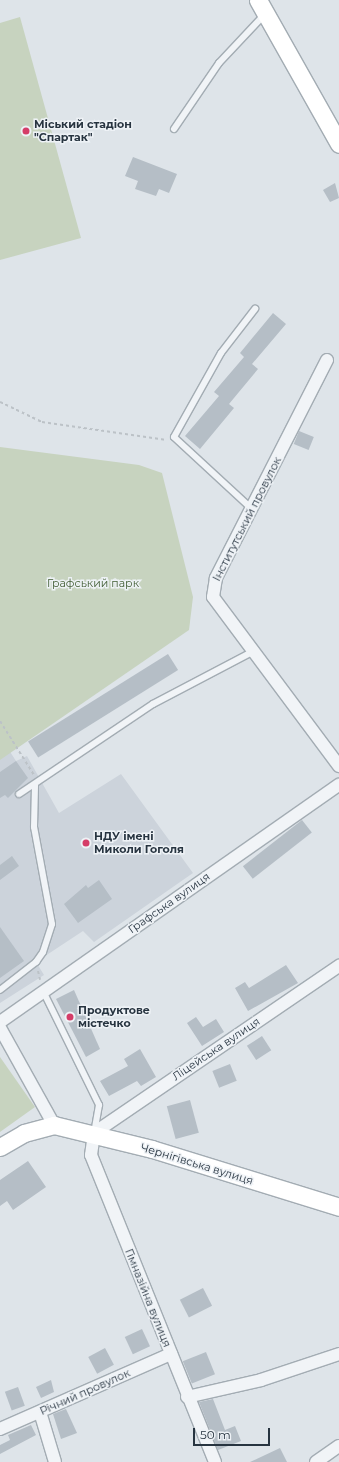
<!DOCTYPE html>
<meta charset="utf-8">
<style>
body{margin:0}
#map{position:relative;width:339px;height:1462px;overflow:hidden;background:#dee4e9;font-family:Montserrat,sans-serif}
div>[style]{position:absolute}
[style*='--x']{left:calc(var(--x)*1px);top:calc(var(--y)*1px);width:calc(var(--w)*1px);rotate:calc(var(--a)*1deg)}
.built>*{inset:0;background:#ccd3db}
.green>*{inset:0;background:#c7d3bf}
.building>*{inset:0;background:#b5bec6;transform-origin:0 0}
.path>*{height:2px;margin-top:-1px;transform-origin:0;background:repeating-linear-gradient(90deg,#bcc2c7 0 3px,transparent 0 6px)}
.roads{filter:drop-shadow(1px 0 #a3acb3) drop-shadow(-1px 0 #a3acb3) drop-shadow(0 1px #a3acb3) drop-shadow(0 -1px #a3acb3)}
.lane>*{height:6px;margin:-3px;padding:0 3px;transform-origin:3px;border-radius:3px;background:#f1f4f7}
.street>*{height:12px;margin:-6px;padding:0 6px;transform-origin:6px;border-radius:6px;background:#f1f4f7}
.secondary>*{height:17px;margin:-8.5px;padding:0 8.5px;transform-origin:8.5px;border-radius:8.5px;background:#fff}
.dots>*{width:11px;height:11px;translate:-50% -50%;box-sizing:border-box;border:2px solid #eef2f6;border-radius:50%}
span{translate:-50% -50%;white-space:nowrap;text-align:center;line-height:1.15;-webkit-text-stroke:3px #eef2f6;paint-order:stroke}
.poi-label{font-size:11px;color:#273440;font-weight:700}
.left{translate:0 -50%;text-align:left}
.street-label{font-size:11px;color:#273440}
.park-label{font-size:11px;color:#415d33}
.scale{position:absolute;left:193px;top:1428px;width:77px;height:18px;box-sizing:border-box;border:2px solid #273440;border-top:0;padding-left:5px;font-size:12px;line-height:14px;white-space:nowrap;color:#273440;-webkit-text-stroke:3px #eef2f6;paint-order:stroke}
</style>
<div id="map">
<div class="built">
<div style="clip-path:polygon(0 736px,16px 761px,27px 756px,59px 813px,121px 774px,193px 873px,94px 942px,83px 931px,36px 962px,44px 975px,0 1003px)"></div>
</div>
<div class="green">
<div style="clip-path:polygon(20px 17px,81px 238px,0 260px,0 23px)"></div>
<div style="clip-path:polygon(0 447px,139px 465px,162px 473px,193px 597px,189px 630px,0 760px)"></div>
<div style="clip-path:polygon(0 1057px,35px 1107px,0 1132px)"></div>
</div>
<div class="building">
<div style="clip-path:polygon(133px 157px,177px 174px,169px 193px,159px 189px,156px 196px,135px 189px,138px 181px,125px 176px)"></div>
<div style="clip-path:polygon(335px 183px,339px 198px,330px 202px,323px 190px)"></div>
<div style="clip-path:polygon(273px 313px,286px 324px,252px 364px,258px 369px,229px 404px,234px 408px,200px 449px,185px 436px,219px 396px,214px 392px,244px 357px,240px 353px)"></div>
<div style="left:299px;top:431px;width:16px;height:14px;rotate:22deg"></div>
<div style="left:168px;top:654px;width:19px;height:165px;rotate:58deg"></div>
<div style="clip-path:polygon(16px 761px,28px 778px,8px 798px,5px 795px,0 798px,0 772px)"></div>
<div style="left:302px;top:820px;width:16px;height:75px;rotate:52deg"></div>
<div style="clip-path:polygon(12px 856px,19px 866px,0 880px,0 865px)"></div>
<div style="clip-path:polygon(99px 880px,112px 899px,78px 923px,64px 904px,86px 885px,88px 888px)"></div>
<div style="clip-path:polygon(0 927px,24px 961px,0 978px)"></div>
<div style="clip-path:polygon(286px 965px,298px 983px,248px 1011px,235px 988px,245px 982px,249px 988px)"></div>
<div style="clip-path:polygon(74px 990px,100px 1049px,86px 1057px,56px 999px)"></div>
<div style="clip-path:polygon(196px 1017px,203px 1027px,216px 1019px,224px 1032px,202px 1046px,187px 1023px)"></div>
<div style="left:262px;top:1036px;width:17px;height:18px;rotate:57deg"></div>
<div style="clip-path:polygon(140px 1049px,156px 1077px,141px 1086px,137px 1081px,109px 1096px,100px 1081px,128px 1066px,124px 1059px)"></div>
<div style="left:230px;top:1064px;width:18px;height:19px;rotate:68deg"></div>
<div style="left:190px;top:1100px;width:34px;height:24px;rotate:75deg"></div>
<div style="clip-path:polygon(28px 1161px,46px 1187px,13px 1210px,7px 1201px,0 1206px,0 1180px)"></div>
<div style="left:203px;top:1288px;width:20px;height:26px;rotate:63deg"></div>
<div style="left:142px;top:1329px;width:19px;height:19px;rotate:65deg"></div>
<div style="left:105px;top:1348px;width:19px;height:19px;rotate:62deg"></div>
<div style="left:206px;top:1352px;width:24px;height:25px;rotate:68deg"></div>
<div style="clip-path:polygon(51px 1380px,54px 1392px,41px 1398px,36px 1387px)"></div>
<div style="left:18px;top:1387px;width:20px;height:14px;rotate:70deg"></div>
<div style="clip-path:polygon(213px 1399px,225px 1430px,235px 1426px,241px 1441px,218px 1450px,199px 1402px)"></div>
<div style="clip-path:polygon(66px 1409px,77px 1433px,61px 1439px,53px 1414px)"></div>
<div style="clip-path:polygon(31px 1425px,36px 1435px,0 1454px,0 1445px,10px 1440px,8px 1435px)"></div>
<div style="clip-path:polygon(280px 1448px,287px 1462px,250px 1462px)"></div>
</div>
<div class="path">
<div style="--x:0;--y:402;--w:47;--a:25.5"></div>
<div style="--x:42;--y:422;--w:126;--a:8.2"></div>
<div style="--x:0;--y:721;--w:64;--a:57.8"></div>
<div style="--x:38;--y:971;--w:9;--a:77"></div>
</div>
<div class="roads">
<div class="lane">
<div style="--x:174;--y:129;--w:80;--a:-55.7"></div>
<div style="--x:219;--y:63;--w:66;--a:-46.8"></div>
<div style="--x:252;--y:509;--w:106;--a:-137.3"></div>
<div style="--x:174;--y:437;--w:96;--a:-60.8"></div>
<div style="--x:221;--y:353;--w:56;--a:-52.3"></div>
<div style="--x:19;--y:794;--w:161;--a:-33.9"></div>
<div style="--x:153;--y:704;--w:114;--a:-27.7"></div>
<div style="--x:0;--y:990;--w:46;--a:-37.9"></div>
<div style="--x:36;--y:962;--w:12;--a:-55"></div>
<div style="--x:43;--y:952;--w:29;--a:-72"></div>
<div style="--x:52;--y:924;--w:99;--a:-100.5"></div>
<div style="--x:34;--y:827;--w:42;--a:-88.6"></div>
<div style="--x:43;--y:991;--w:127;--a:63.8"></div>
<div style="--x:99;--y:1105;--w:27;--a:100"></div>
</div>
<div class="street">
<div style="--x:327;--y:360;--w:245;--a:117"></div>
<div style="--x:216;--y:578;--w:19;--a:99"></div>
<div style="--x:213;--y:597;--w:211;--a:53.3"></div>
<div style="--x:0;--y:1022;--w:414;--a:-35"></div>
<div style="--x:0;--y:1028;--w:111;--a:60.9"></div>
<div style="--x:187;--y:1397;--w:76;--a:-12.9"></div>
<div style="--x:261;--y:1380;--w:82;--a:-18.4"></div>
<div style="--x:40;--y:1412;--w:52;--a:73.3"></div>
<div style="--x:0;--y:1429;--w:187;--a:-23.7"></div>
<div style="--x:215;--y:1462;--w:331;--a:-112"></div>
<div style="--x:91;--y:1155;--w:22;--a:-82"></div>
<div style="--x:94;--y:1133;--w:297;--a:-34.3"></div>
<div style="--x:316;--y:1462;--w:28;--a:-35"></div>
</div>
<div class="secondary">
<div style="--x:258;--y:0;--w:165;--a:60.6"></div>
<div style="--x:0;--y:1147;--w:28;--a:-30"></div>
<div style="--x:24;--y:1133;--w:31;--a:-15"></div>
<div style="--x:54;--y:1125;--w:101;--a:13.8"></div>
<div style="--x:152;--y:1149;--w:196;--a:17.2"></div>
</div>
</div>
<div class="dots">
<div style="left:26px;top:131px;background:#d53d68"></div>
<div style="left:86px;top:843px;background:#d53d68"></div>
<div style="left:70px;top:1017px;background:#d53d68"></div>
</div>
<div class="poi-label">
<span class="left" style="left:34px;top:131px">Міський стадіон<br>"Спартак"</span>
<span class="left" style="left:94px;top:843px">НДУ імені<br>Миколи Гоголя</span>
<span class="left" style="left:78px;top:1017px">Продуктове<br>містечко</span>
</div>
<div class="street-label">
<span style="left:247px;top:519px;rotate:-63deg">Інститутський провулок</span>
<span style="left:169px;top:903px;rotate:-35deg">Графська вулиця</span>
<span style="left:216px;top:1049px;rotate:-34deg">Ліцейська вулиця</span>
<span style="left:197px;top:1164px;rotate:17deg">Чернігівська вулиця</span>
<span style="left:148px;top:1298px;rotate:68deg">Гімназійна вулиця</span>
<span style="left:85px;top:1392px;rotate:-24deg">Річний провулок</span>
</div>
<div class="park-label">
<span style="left:93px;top:583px">Графський парк</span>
</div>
<div class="scale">50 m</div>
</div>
